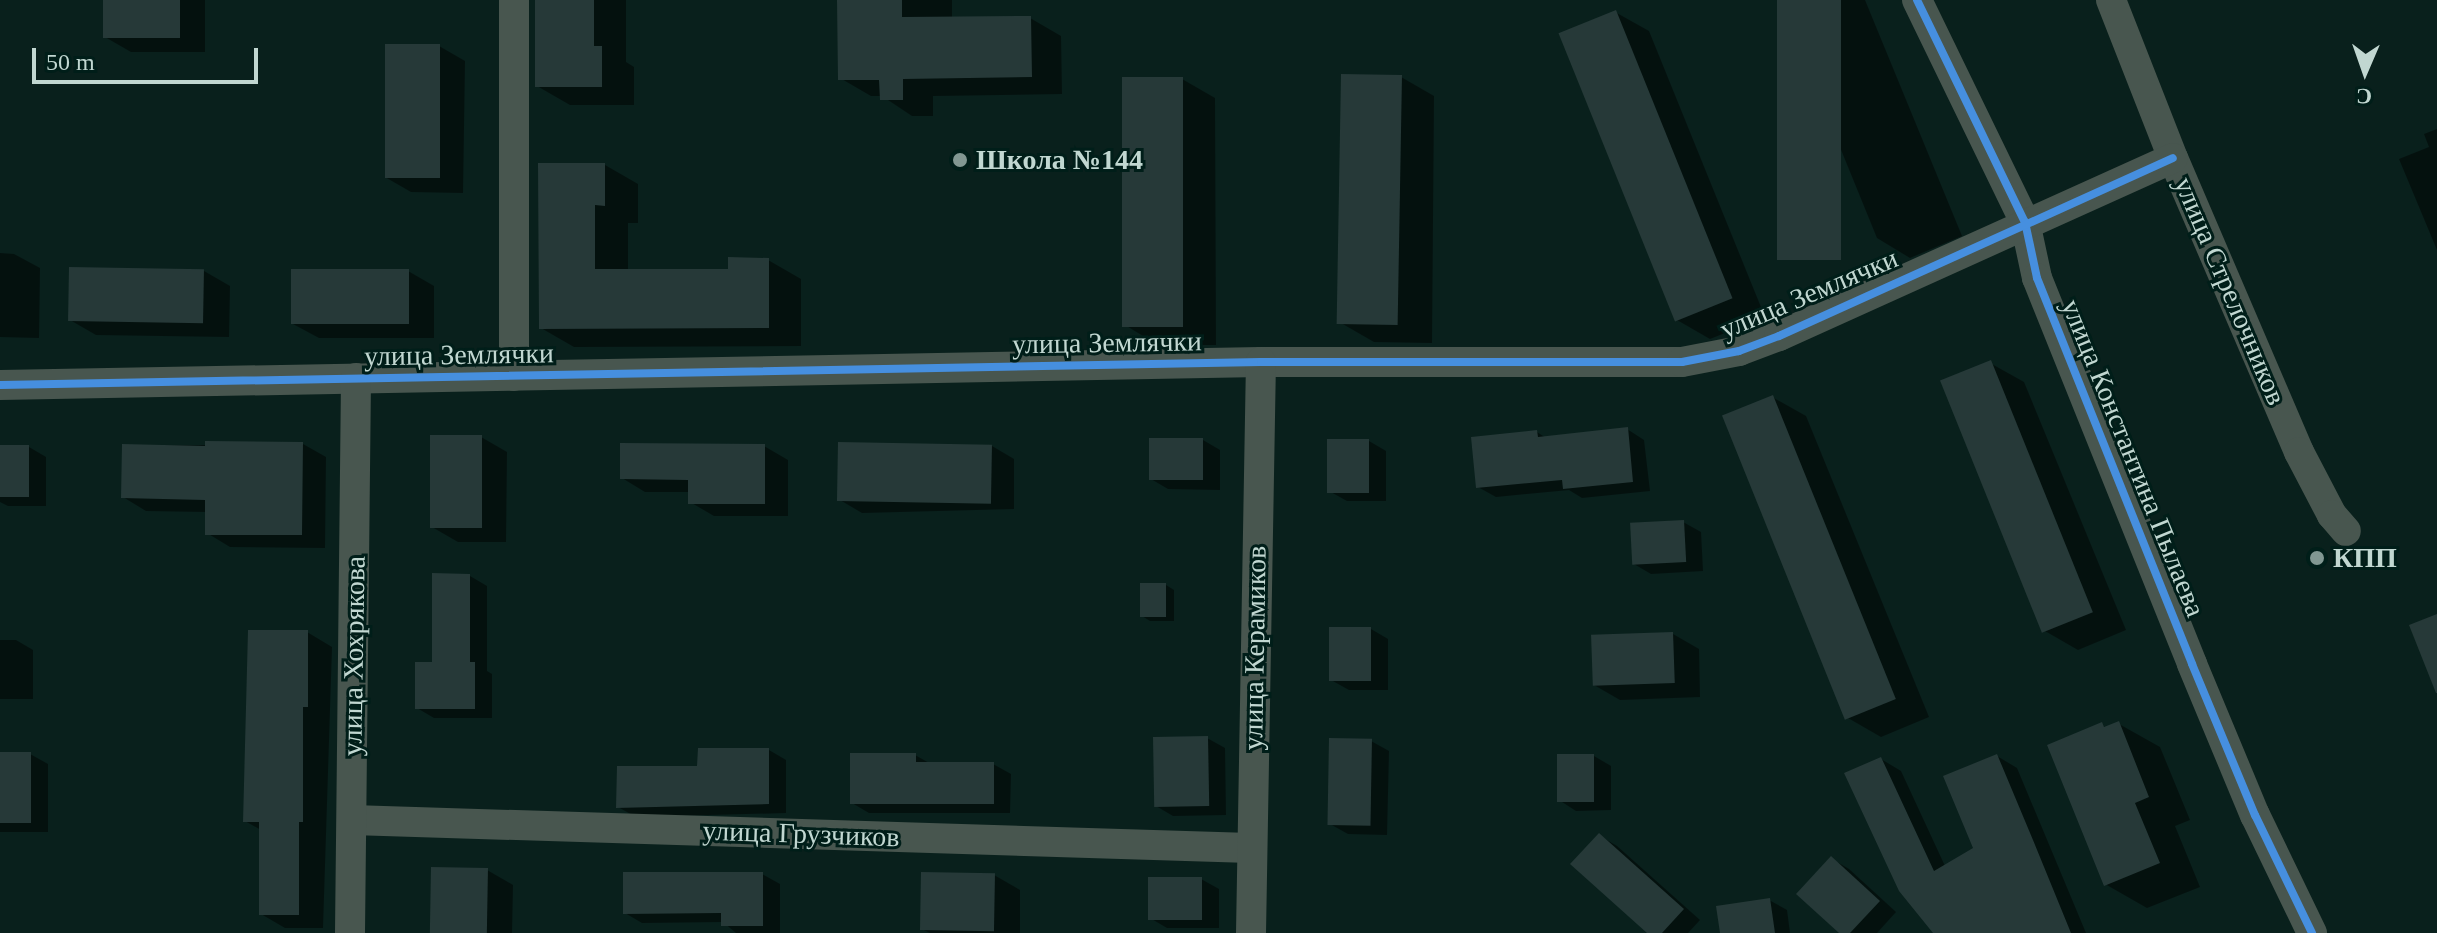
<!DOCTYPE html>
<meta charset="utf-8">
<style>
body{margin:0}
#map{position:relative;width:2437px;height:933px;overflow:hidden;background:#09201c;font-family:"Times New Roman",serif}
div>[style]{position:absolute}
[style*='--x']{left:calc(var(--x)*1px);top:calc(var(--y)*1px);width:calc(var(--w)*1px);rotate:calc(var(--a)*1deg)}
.shadow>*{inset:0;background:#0007}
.building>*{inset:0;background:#263938;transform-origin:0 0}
.minor>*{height:30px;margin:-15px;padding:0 15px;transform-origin:15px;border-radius:15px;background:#48564f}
.cycleway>*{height:8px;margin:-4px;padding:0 4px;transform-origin:4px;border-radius:4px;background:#468fdf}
.dots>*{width:22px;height:22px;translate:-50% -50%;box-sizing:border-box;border:4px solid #001e19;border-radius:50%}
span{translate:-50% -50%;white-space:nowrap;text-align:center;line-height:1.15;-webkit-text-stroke:6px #001e19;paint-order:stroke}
.poi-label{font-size:28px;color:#c1d7d1;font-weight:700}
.left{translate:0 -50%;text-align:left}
.street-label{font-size:28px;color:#c1d7d1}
.north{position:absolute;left:2325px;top:32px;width:80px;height:80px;-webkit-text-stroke:6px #001e19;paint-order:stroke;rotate:182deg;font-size:22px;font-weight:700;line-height:32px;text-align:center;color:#c1d7d1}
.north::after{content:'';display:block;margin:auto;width:28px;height:36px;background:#c1d7d1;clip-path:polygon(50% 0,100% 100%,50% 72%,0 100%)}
.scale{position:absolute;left:32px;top:48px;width:226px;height:36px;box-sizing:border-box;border:4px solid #c1d7d1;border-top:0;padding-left:10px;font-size:24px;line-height:28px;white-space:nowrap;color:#c1d7d1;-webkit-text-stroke:6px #001e19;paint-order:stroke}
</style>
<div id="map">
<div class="shadow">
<div style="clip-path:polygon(105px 0,205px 0,205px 52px,131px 52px,105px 37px)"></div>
<div style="clip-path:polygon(537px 0,626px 0,626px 62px,634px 67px,634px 105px,570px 105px,537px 86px)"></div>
<div style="clip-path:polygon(839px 0,952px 0,952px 19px,1030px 18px,1061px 36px,1062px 94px,933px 96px,933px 116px,912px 116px,882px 96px,871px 96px,840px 78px)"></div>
<div style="clip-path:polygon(1780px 0,1865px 0,1962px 236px,1910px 258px,1877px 238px)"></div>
<div style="clip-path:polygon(1615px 12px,1649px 31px,1765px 317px,1710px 339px,1677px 320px)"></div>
<div style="clip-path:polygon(439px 46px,465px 61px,463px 193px,411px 192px,385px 177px)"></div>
<div style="clip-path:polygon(1401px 77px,1434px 96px,1432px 343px,1374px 342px,1341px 323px)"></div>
<div style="clip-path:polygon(1182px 79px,1215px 98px,1216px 345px,1158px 345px,1125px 325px)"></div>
<div style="clip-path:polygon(2437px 129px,2437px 250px,2399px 159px,2429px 147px,2424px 134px)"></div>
<div style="clip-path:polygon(605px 165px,638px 184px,638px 223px,628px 223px,628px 271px,730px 271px,768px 260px,801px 279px,801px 346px,574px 347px,541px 328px)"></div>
<div style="clip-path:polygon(0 253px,14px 254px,40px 268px,39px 338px,0 337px)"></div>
<div style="clip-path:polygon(204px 271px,230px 286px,229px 337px,96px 335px,70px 320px)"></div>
<div style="clip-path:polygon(408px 271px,434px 286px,434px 338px,319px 338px,293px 324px)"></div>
<div style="clip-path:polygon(1990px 363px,2024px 382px,2126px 630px,2078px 650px,2045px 631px)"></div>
<div style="clip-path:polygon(1772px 397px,1806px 416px,1929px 717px,1881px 737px,1848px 718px)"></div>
<div style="clip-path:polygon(1627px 429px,1644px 440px,1650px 491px,1582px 498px,1569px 490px,1496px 497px,1478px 487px,1537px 432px,1546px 438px)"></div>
<div style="clip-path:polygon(481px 437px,507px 452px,506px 542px,458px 542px,432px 527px)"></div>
<div style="clip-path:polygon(1203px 440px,1220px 450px,1220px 490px,1168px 489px,1151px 479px)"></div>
<div style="clip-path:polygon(1369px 441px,1386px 451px,1386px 501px,1347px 501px,1329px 491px)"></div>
<div style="clip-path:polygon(303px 444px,326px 457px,325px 548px,230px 547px,207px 533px,207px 512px,146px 511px,123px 497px,124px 446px)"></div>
<div style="clip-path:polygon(764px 446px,788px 460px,788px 516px,714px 516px,690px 502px,690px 492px,645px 492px,622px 478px)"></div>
<div style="clip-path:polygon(992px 446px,1014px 459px,1014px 509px,862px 513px,840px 500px)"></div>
<div style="clip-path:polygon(0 447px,29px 447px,46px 457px,46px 506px,8px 506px,0 502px)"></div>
<div style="clip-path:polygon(1683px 522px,1701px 532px,1703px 571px,1651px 574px,1634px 564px)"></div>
<div style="clip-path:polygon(470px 576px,487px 586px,487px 671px,492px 674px,492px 718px,434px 718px,417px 708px)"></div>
<div style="clip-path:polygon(1166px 585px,1174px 590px,1174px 621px,1150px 621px,1142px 616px)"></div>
<div style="clip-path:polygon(1371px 629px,1388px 639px,1388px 690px,1349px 690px,1331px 680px)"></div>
<div style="clip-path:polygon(307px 632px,332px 647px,323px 928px,285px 928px,261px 914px,261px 830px,245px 821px)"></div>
<div style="clip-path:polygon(1673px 634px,1699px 649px,1700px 697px,1620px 700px,1594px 685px)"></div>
<div style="clip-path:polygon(0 640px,16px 640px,33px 650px,33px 699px,0 699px)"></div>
<div style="clip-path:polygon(2119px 724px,2160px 747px,2190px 820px,2175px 826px,2200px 887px,2147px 908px,2105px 884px,2101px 725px,2107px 728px)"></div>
<div style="clip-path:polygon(1207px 738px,1225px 748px,1226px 815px,1173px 816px,1156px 806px)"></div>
<div style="clip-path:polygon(1371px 741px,1389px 751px,1387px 835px,1348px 834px,1330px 824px)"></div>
<div style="clip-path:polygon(769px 750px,786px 760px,786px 813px,636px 817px,618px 807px,699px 768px)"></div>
<div style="clip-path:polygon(0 754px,30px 754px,48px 764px,48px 832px,0 832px)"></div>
<div style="clip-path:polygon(915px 755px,931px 764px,993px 764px,1011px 774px,1010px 813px,869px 813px,852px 803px)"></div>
<div style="clip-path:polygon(1594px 756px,1611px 766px,1611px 810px,1576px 811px,1559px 800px)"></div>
<div style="clip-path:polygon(1997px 756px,2017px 768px,2086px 933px,1936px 933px,1881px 759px,1901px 771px,1945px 866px,1975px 849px)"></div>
<div style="clip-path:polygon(1600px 836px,1617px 846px,1700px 920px,1688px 933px,1650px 933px)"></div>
<div style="clip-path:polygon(1832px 859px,1849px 869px,1896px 912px,1877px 933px,1842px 933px)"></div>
<div style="clip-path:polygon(487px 870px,513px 885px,512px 933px,431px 933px)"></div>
<div style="clip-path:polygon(762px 874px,780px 884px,780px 933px,736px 933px,723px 922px,642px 923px,625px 913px)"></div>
<div style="clip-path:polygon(994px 875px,1020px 890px,1020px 933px,930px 933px,922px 929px)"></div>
<div style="clip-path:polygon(1201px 879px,1219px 889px,1219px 928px,1167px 928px,1150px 918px)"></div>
<div style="clip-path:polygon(1769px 900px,1787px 910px,1790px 933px,1722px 933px)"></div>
</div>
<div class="building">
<div style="left:103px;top:0;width:77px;height:38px"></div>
<div style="clip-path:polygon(535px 0,594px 0,594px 46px,602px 46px,602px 87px,535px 87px)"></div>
<div style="clip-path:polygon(837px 0,902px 0,902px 17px,1031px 16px,1032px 77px,903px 79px,903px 100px,880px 100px,879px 80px,838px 80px)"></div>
<div style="left:1777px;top:0;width:64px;height:260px"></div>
<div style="left:1616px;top:10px;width:311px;height:62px;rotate:68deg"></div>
<div style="left:385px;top:44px;width:55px;height:134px"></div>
<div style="left:1341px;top:74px;width:61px;height:250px;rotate:1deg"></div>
<div style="left:1122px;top:77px;width:61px;height:250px"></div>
<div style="clip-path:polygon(538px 163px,605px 163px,605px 206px,595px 205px,595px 269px,728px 269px,728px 257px,769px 258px,769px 328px,539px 329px)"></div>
<div style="left:69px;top:267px;width:135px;height:54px;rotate:1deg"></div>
<div style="left:409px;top:269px;width:55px;height:118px;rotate:90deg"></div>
<div style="left:1991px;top:360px;width:272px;height:55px;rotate:68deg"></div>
<div style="left:1773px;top:395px;width:328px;height:55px;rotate:68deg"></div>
<div style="clip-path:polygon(1628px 427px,1633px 482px,1563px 489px,1562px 480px,1476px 488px,1471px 437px,1537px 430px,1538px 437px)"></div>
<div style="left:430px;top:435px;width:52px;height:93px"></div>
<div style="left:1149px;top:438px;width:54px;height:42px"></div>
<div style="left:1327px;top:439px;width:42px;height:54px"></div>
<div style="clip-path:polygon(205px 441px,303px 442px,302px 535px,205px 535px,205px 500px,121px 498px,122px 444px,205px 446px)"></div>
<div style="left:838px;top:442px;width:154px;height:59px;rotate:1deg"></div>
<div style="clip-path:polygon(620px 443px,765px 444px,765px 504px,688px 504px,688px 480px,620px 479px)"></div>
<div style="left:0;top:445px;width:29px;height:52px"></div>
<div style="left:1684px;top:520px;width:42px;height:54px;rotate:87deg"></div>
<div style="clip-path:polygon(432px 573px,470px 574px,470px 662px,475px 662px,475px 709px,415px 709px,415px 662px,432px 662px)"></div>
<div style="left:1140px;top:583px;width:26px;height:34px"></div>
<div style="clip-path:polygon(2437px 614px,2437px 693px,2436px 693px,2409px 625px)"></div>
<div style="left:1329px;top:627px;width:42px;height:54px"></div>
<div style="clip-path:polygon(248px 630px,308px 630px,308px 707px,303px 707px,303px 822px,299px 822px,299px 915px,259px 915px,259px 822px,243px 822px)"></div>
<div style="left:1673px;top:632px;width:51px;height:82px;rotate:88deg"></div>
<div style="clip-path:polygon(2119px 721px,2149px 797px,2135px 803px,2160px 863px,2104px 886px,2047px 745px,2102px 722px,2104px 727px)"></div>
<div style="left:1208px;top:736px;width:70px;height:55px;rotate:89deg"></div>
<div style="left:1329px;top:738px;width:43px;height:87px;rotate:1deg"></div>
<div style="clip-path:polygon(698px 748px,769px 748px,769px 804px,616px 808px,617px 766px,697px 766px)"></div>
<div style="left:0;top:752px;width:31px;height:71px"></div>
<div style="clip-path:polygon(850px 753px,916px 753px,916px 762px,994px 762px,994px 804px,850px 804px)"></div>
<div style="left:1557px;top:754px;width:37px;height:48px"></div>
<div style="clip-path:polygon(1997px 754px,2033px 840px,2071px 933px,1933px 933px,1899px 891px,1844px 773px,1881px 757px,1934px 871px,1973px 848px,1943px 776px)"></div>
<div style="clip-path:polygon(1599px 833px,1684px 909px,1662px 933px,1647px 933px,1570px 864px)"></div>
<div style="clip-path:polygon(1831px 856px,1880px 901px,1850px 933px,1839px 933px,1796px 894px)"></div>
<div style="left:431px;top:867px;width:57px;height:66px;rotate:1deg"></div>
<div style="clip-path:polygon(623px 872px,763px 872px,763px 926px,721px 926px,721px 913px,623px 914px)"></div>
<div style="left:921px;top:872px;width:74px;height:58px;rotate:1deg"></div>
<div style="left:1148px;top:877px;width:54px;height:43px"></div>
<div style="clip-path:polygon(1770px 898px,1775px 933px,1720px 933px,1716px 906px)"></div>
</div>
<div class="minor">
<div style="--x:1917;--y:0;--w:247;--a:64.1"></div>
<div style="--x:2025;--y:222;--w:57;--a:77.9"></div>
<div style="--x:2037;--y:278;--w:416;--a:68.1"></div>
<div style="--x:2192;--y:664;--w:164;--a:67.4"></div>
<div style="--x:2255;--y:815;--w:131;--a:64.2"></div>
<div style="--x:2111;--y:0;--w:170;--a:68.6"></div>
<div style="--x:2173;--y:158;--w:320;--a:66.8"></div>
<div style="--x:2299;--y:452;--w:71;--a:62.4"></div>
<div style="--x:2332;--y:515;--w:21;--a:49"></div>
<div style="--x:514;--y:376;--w:376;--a:-90"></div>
<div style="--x:0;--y:385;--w:1261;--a:-1.04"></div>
<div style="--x:1261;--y:362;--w:421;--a:0"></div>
<div style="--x:1682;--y:362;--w:58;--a:-10.9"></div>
<div style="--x:1739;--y:351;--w:43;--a:-20.6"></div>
<div style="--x:1779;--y:336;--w:432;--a:-24.3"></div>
<div style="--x:352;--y:820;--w:899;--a:1.78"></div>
<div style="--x:350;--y:933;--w:555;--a:-89.38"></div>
<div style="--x:1251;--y:933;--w:571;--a:-89"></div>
</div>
<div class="cycleway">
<div style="--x:1917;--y:0;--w:247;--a:64.1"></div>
<div style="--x:2025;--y:222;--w:57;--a:77.9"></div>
<div style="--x:2037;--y:278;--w:416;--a:68.1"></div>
<div style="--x:2192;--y:664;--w:164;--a:67.4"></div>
<div style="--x:2255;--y:815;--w:131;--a:64.2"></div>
<div style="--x:0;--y:385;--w:1261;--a:-1.04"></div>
<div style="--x:1261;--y:362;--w:421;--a:0"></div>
<div style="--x:1682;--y:362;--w:58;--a:-10.9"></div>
<div style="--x:1739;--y:351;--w:43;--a:-20.6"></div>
<div style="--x:1779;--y:336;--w:432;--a:-24.3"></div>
</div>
<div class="dots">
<div style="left:960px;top:160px;background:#819792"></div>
<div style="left:2317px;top:558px;background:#819792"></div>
</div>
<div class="poi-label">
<span class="left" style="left:976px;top:160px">Школа №144</span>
<span class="left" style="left:2333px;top:558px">КПП</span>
</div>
<div class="street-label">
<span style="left:2230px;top:291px;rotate:67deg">улица Стрелочников</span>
<span style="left:1809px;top:294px;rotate:-23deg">улица Землячки</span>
<span style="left:1107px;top:343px;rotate:-1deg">улица Землячки</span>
<span style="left:459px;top:355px;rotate:-1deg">улица Землячки</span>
<span style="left:2133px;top:458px;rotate:68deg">улица Константина Пылаева</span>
<span style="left:1255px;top:648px;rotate:-89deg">улица Керамиков</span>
<span style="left:354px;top:656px;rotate:-89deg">улица Хохрякова</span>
<span style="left:801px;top:834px;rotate:2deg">улица Грузчиков</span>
</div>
<div class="north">С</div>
<div class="scale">50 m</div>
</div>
